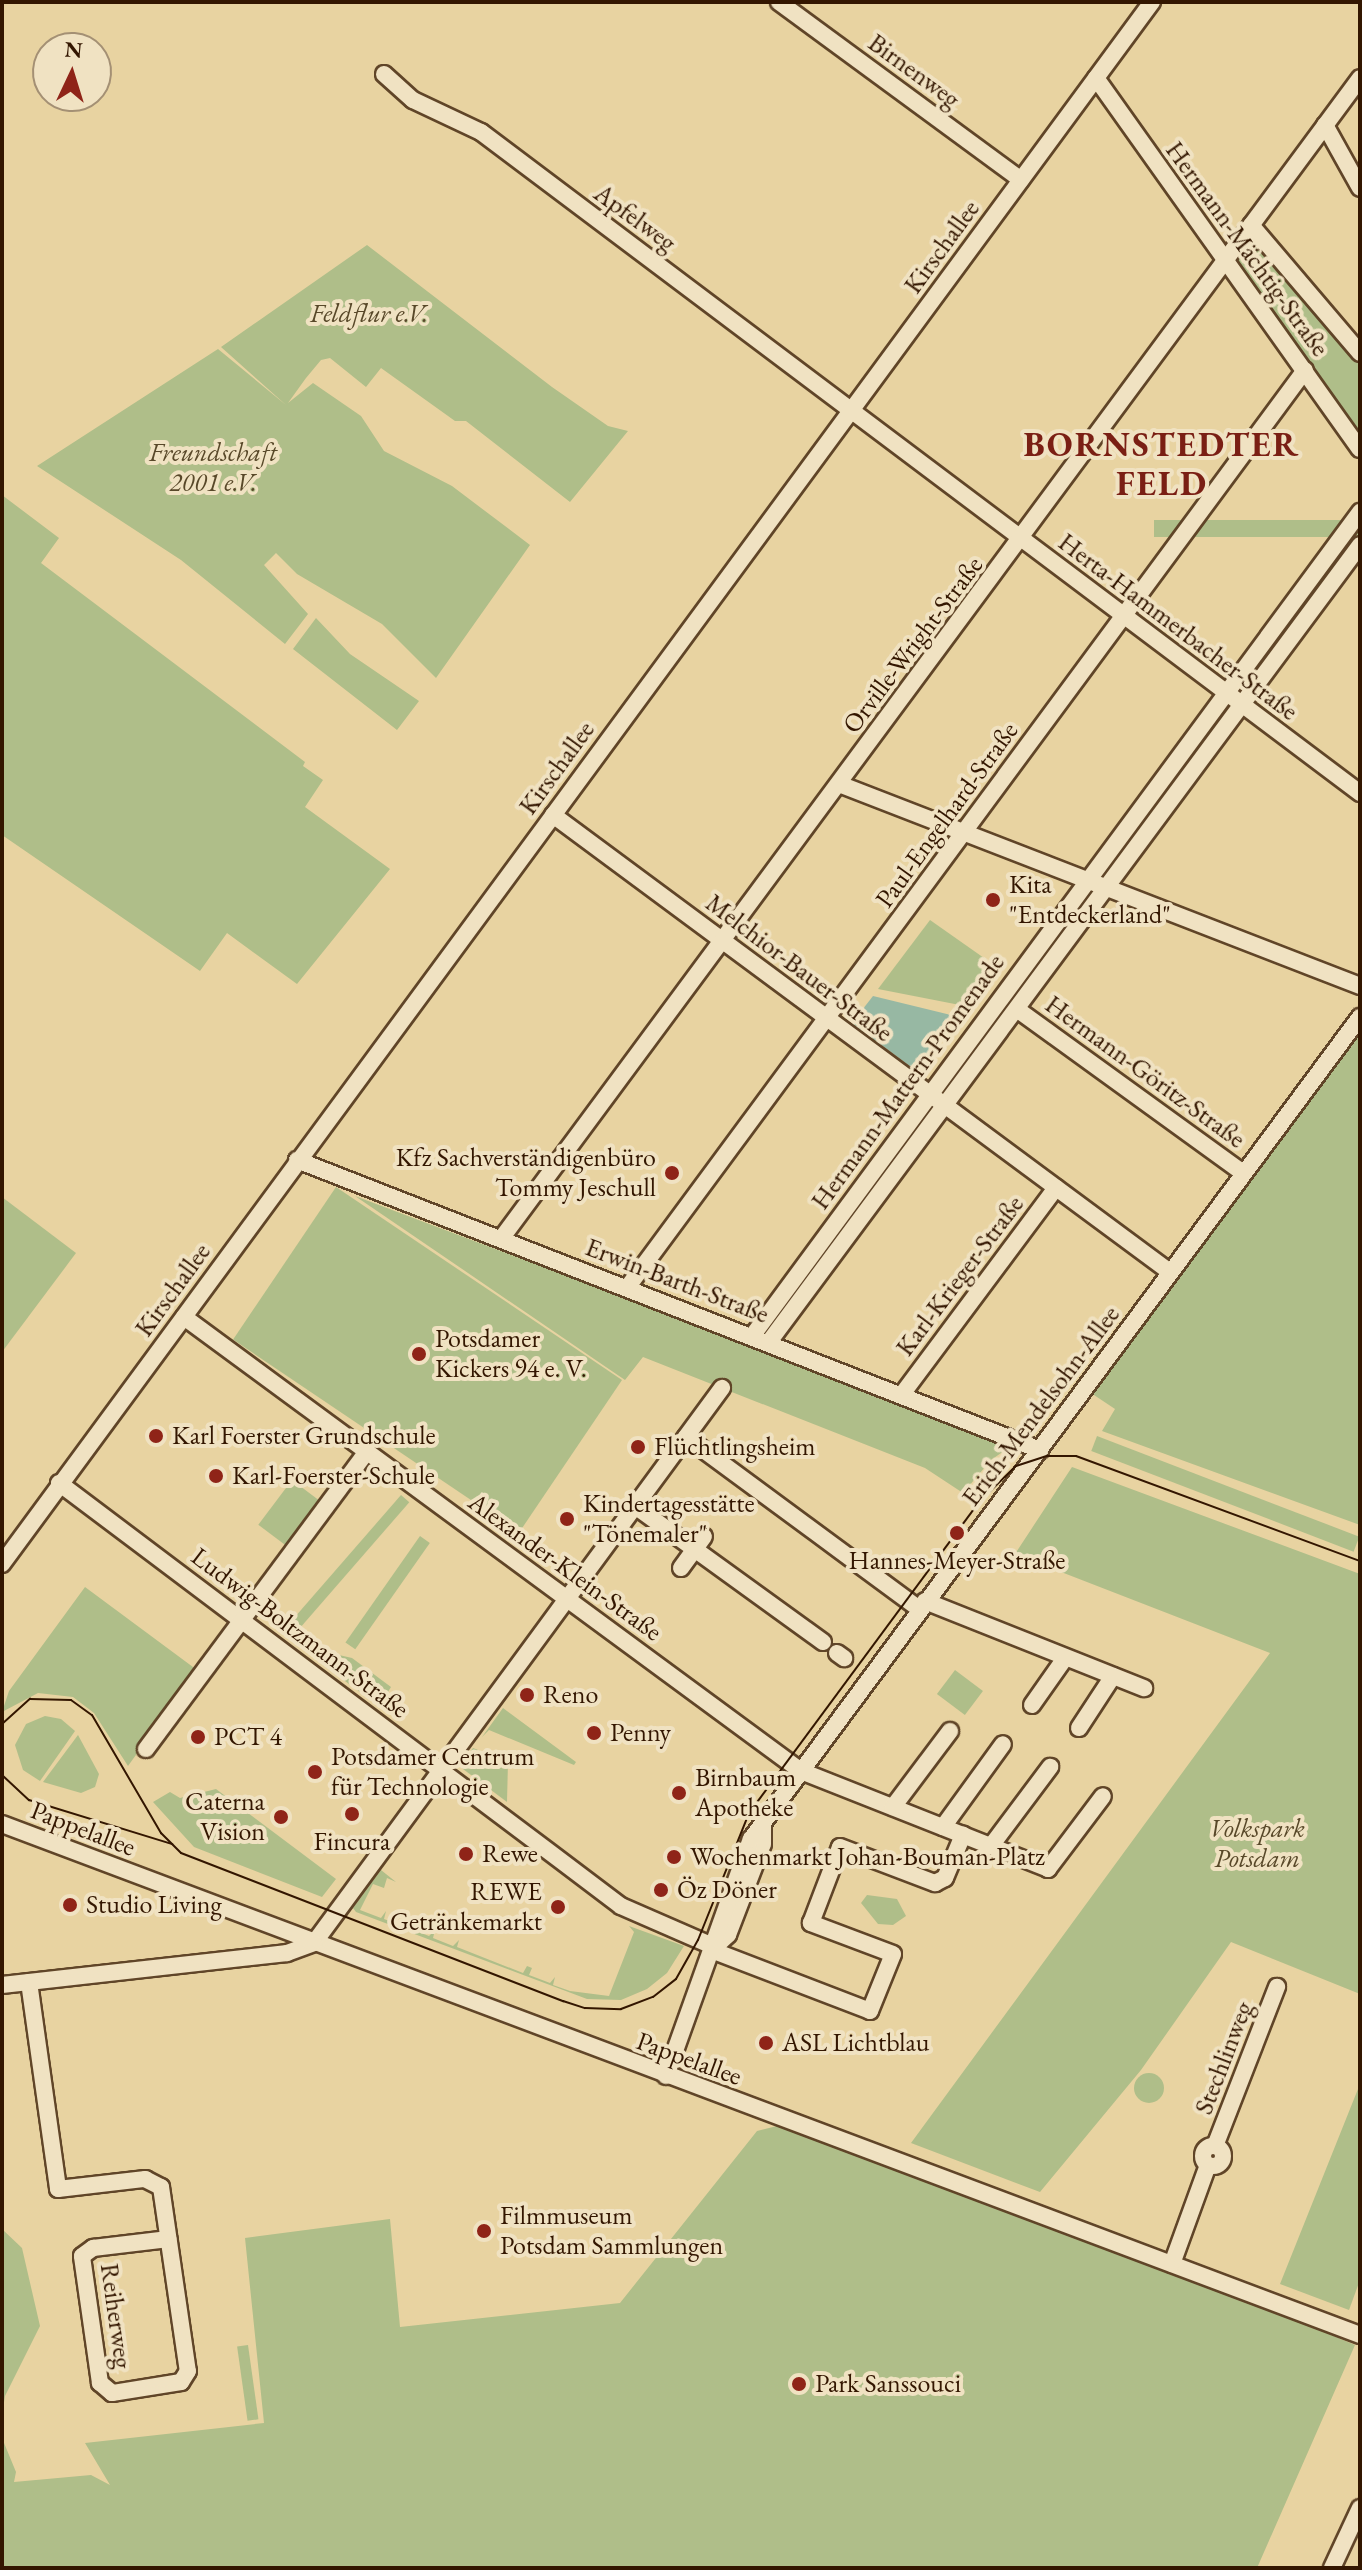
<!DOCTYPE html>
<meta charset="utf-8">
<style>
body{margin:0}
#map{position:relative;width:1362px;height:2570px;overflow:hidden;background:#e8d3a1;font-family:"EB Garamond",serif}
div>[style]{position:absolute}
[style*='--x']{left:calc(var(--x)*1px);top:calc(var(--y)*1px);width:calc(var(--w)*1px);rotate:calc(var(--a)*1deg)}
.green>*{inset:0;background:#afbe89;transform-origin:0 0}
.round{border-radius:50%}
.water>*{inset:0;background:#97b8a3}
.roads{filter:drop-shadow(2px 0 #604528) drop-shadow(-2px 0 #604528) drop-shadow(0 2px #604528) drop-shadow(0 -2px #604528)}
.minor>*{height:16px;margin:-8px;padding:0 8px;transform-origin:8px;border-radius:8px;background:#f0e2c2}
.minor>.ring{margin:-8px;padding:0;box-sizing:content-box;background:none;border:16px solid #f0e2c2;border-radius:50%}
.tram>*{height:2px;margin:-1px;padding:0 1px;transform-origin:1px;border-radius:1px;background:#331600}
.dots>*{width:22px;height:22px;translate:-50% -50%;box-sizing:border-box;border:4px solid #f0e2c2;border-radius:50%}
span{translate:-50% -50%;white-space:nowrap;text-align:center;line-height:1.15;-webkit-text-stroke:8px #f0e2c2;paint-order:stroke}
.street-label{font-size:26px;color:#331600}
.park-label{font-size:26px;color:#584829;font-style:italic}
.poi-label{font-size:26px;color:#331600}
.left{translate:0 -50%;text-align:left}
.right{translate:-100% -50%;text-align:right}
.district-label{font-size:34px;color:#7a1f14;font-weight:700;letter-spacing:2px}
.frame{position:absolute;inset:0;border:4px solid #331600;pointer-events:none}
.north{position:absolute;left:32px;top:32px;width:80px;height:80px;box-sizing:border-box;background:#f0e2c2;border:2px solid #a49074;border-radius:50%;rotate:4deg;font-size:22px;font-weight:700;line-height:32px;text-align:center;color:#331600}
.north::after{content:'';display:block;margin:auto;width:28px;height:36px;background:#8f2418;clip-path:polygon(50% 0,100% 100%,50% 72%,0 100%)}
</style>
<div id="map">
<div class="green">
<div style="clip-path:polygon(1246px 239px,1257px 241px,1360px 363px,1360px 441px,1238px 269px,1235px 256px)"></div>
<div style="clip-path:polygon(367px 245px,552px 387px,608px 426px,628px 431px,570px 502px,466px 421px,455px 421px,381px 368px,366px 387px,330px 358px,321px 360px,306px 378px,288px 403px,313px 383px,361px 416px,384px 451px,452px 486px,530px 545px,436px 678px,382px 624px,297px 574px,276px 553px,264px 565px,308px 614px,285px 644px,181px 560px,37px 466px,218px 349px,286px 405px,221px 347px)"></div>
<div style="clip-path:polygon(2px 495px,59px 538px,41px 563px,305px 762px,303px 766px,323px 780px,305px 807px,390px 869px,297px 984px,227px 933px,200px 971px,2px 835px)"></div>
<div style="left:1360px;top:520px;width:17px;height:206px;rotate:90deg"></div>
<div style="clip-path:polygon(316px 618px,350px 654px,419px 701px,397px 730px,293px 649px)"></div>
<div style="clip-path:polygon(930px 920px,994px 965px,965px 1006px,878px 989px)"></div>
<div style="clip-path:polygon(1360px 1027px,1360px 1525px,1102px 1431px,1115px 1409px,1091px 1393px)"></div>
<div style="left:336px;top:1187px;width:345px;height:184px;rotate:34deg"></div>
<div style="clip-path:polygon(355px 1196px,734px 1339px,1014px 1444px,991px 1460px,963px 1493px,925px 1468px,643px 1357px,625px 1380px)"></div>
<div style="clip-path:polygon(2px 1197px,76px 1253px,2px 1352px)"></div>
<div style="left:1097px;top:1436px;width:281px;height:16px;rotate:21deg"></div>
<div style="clip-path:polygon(1072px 1467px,1360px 1574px,1360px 1994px,1231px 1942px,1141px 2070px,1040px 2192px,911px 2143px,1270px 1653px,1015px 1554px)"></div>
<div style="left:292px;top:1480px;width:35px;height:56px;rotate:37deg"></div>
<div style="left:401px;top:1495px;width:11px;height:173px;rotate:41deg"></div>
<div style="left:420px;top:1536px;width:12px;height:130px;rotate:35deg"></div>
<div style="clip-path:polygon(85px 1587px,197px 1670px,128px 1766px,94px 1713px,73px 1697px,38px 1693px,2px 1712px,9px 1691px)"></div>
<div style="clip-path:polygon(339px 1655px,352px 1658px,391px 1687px,379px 1706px,315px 1659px)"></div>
<div style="left:955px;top:1670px;width:35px;height:30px;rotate:37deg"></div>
<div style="clip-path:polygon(503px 1708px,576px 1762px,574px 1765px,489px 1730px,482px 1737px)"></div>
<div style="clip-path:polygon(45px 1716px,61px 1719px,75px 1731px,40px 1781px,23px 1770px,15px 1745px,26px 1724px)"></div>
<div style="clip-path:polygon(78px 1735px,99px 1774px,95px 1787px,81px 1793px,43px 1782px)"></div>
<div style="clip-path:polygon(473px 1748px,508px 1762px,507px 1802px,459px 1766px)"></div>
<div style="clip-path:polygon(216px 1789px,336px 1879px,322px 1897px,194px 1847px,153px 1802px,170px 1792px,180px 1798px)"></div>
<div style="clip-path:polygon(381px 1870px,396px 1882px,387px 1878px,384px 1888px,373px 1884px,360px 1910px,381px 1918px,386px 1911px,384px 1919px,405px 1927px,411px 1921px,408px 1928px,429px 1936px,435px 1930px,433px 1938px,453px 1946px,459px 1940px,457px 1947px,523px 1973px,527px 1966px,532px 1968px,529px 1975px,550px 1983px,555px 1977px,553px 1985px,570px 1991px,609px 1996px,634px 1932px,629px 1926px,684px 1946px,667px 1973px,647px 1989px,621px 2000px,587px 1999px,356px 1912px,353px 1908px)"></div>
<div style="clip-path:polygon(867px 1895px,897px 1899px,906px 1916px,893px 1925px,878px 1924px,861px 1903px)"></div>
<div class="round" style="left:1134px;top:2073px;width:30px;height:30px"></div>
<div style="clip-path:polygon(1360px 2084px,1360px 2280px,1349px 2310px,1280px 2284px)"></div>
<div style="clip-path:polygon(781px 2125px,1099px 2247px,1104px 2239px,1355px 2345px,1257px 2568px,2px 2568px,2px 2438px,16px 2472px,14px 2482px,91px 2475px,110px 2485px,85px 2443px,264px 2423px,245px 2238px,390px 2219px,400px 2327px,620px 2303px,757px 2131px)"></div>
<div style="clip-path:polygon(2px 2229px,22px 2248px,40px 2326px,5px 2396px,2px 2415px)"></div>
<div style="left:248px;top:2345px;width:75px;height:11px;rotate:82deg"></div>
</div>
<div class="water">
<div style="clip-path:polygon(873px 996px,955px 1016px,915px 1070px,852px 1023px)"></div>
</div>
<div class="roads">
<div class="minor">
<div style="--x:779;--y:2;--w:300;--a:36.3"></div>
<div style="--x:384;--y:74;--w:39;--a:42"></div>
<div style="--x:413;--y:100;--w:75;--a:25.2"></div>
<div style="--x:481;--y:132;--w:1100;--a:36.94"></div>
<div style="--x:1096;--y:78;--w:455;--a:54.6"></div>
<div style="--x:1325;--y:125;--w:72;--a:60.9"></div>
<div style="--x:1251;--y:225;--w:168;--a:49.6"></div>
<div style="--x:839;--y:784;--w:559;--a:21.19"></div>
<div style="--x:553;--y:815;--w:768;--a:36.53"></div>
<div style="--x:1018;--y:1010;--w:278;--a:35.9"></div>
<div style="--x:297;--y:1160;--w:798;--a:21.32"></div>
<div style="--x:501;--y:1239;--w:1444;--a:-53.5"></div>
<div style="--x:627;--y:1288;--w:1141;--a:-53.55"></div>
<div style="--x:184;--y:1317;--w:766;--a:36.35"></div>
<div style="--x:801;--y:1771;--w:266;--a:21.6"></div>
<div style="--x:1048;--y:1869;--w:91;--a:-53"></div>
<div style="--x:753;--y:1335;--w:1023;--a:-53.59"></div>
<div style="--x:769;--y:1342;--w:992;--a:-53.44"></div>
<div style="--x:903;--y:1393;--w:256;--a:-53.3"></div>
<div style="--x:686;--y:1437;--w:290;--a:36.4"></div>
<div style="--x:59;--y:1483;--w:703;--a:36.97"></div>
<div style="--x:621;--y:1906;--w:103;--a:23.6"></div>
<div style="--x:635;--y:1506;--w:232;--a:35.9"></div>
<div style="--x:2;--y:1564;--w:1940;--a:-53.64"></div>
<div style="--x:681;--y:1568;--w:39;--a:-54"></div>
<div style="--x:925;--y:1601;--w:236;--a:21.7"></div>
<div style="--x:837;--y:1653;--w:9;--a:36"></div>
<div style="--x:1032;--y:1705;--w:57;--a:-54.9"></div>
<div style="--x:1079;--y:1728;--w:62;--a:-56.8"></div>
<div style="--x:146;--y:1749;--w:371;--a:-53.4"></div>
<div style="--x:893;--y:1807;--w:95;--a:-53.1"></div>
<div style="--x:2;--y:1824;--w:1451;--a:20.62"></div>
<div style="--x:943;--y:1827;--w:102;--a:-54.1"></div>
<div style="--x:991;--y:1846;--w:99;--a:-53.2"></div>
<div style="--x:314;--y:1943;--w:689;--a:-53.68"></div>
<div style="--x:715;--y:1947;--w:18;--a:-43"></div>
<div style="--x:728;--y:1935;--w:97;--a:-69"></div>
<div style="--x:763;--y:1844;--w:18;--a:-90"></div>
<div style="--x:714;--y:1951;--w:167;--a:21"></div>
<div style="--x:870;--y:2011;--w:61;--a:-68"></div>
<div style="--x:893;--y:1954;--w:88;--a:-159.3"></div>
<div style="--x:811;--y:1923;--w:81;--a:-69.1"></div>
<div style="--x:840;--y:1847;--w:102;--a:20.8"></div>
<div style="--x:935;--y:1883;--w:11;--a:-27"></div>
<div style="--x:945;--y:1878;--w:47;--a:-67.3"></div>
<div style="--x:29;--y:1982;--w:209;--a:82"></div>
<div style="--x:58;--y:2189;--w:88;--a:-6.6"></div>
<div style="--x:145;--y:2179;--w:18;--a:27"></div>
<div style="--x:161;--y:2187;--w:186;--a:81.7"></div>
<div style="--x:188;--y:2371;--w:13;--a:122"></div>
<div style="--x:181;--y:2382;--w:70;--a:170.9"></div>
<div style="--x:112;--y:2393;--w:16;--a:-140"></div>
<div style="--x:100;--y:2383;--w:128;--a:-98.1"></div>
<div style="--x:82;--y:2256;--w:14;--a:-36"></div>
<div style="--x:93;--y:2248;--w:76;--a:-6.8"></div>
<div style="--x:2;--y:1985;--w:287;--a:-6.4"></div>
<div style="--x:287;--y:1953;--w:29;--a:-20"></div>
<div style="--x:666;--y:2076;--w:252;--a:-70.3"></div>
<div style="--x:751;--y:1839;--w:1023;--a:-53.47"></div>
<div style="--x:1215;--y:2146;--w:171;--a:-68.7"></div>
<div class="ring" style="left:1203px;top:2146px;width:4px;height:4px"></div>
<div style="--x:1172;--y:2264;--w:105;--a:-70"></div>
<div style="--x:1332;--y:2568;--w:66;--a:-65"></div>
</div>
</div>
<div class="tram">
<div style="--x:2;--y:1724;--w:38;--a:-42"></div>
<div style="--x:30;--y:1699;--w:41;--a:1.4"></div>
<div style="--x:71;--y:1700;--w:26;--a:36"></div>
<div style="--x:92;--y:1715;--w:137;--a:59.7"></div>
<div style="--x:161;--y:1833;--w:28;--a:45"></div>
<div style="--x:181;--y:1853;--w:410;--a:21.2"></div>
<div style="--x:563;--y:2001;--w:23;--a:18"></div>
<div style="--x:585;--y:2008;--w:36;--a:2"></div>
<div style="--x:621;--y:2009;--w:34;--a:-21"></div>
<div style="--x:653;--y:1997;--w:29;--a:-38"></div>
<div style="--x:676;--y:1979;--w:45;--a:-60.6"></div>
<div style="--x:698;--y:1940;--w:137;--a:-68.1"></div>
<div style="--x:749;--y:1813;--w:390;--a:-53.5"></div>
<div style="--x:981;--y:1500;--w:49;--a:-44.2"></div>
<div style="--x:1016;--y:1466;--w:33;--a:-18"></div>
<div style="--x:1047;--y:1456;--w:29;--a:0"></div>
<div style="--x:1076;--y:1456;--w:303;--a:20.3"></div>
<div style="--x:2;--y:1775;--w:37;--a:43"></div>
<div style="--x:29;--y:1800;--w:150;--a:17.1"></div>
</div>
<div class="dots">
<div style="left:993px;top:900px;background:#8f2418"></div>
<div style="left:672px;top:1173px;background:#8f2418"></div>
<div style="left:419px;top:1354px;background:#8f2418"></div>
<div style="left:156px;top:1436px;background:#8f2418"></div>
<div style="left:638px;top:1447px;background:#8f2418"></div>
<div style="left:216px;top:1476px;background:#8f2418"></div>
<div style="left:567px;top:1519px;background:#8f2418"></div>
<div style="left:957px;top:1533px;background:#8f2418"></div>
<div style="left:527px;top:1695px;background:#8f2418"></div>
<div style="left:594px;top:1733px;background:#8f2418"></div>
<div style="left:198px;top:1737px;background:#8f2418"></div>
<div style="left:315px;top:1772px;background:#8f2418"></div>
<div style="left:679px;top:1793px;background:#8f2418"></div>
<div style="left:352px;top:1814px;background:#8f2418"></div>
<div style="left:281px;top:1817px;background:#8f2418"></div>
<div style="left:466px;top:1854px;background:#8f2418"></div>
<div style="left:674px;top:1857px;background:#8f2418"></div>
<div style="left:661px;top:1890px;background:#8f2418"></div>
<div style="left:70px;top:1905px;background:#8f2418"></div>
<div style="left:558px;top:1907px;background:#8f2418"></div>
<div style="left:766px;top:2043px;background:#8f2418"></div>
<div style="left:484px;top:2231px;background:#8f2418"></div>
<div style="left:799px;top:2384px;background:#8f2418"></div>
</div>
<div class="street-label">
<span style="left:914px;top:71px;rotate:36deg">Birnenweg</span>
<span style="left:635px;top:218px;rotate:36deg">Apfelweg</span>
<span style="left:942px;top:247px;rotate:-54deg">Kirschallee</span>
<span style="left:1247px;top:249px;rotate:54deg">Hermann-Mächtig-Straße</span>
<span style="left:1178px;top:627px;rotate:37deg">Herta-Hammerbacher-Straße</span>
<span style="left:913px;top:645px;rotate:-53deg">Orville-Wright-Straße</span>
<span style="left:557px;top:768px;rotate:-54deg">Kirschallee</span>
<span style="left:947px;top:815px;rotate:-54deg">Paul-Engelhard-Straße</span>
<span style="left:799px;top:968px;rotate:37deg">Melchior-Bauer-Straße</span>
<span style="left:1145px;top:1072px;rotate:36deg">Hermann-Göritz-Straße</span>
<span style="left:908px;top:1082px;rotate:-54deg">Hermann-Mattern-Promenade</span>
<span style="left:960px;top:1276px;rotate:-53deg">Karl-Krieger-Straße</span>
<span style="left:677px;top:1281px;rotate:21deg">Erwin-Barth-Straße</span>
<span style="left:173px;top:1290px;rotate:-54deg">Kirschallee</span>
<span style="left:1041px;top:1406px;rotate:-53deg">Erich-Mendelsohn-Allee</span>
<span style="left:565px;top:1567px;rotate:36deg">Alexander-Klein-Straße</span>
<span style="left:300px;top:1633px;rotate:37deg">Ludwig-Boltzmann-Straße</span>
<span style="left:83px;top:1829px;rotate:21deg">Pappelallee</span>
<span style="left:1224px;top:2058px;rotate:-69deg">Stechlinweg</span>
<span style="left:689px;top:2059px;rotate:20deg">Pappelallee</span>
<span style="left:116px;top:2316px;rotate:82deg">Reiherweg</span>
</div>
<div class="park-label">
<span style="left:369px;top:314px">Feldflur e.V.</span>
<span style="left:213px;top:468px">Freundschaft<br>2001 e.V.</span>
<span style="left:1257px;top:1844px">Volkspark<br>Potsdam</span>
</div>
<div class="poi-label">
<span class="left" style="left:1009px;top:900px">Kita<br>"Entdeckerland"</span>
<span class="right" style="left:656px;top:1173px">Kfz Sachverständigenbüro<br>Tommy Jeschull</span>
<span class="left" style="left:435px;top:1354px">Potsdamer<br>Kickers 94 e. V.</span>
<span class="left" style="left:172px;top:1436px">Karl Foerster Grundschule</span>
<span class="left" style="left:654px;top:1447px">Flüchtlingsheim</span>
<span class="left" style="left:232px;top:1476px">Karl-Foerster-Schule</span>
<span class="left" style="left:583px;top:1519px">Kindertagesstätte<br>"Tönemaler"</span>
<span style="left:957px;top:1561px">Hannes-Meyer-Straße</span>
<span class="left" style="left:543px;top:1695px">Reno</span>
<span class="left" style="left:610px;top:1733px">Penny</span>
<span class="left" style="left:214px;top:1737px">PCT 4</span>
<span class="left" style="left:331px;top:1772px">Potsdamer Centrum<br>für Technologie</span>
<span class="left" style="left:695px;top:1793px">Birnbaum<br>Apotheke</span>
<span class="right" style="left:265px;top:1817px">Caterna<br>Vision</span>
<span style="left:352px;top:1842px">Fincura</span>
<span class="left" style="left:482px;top:1854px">Rewe</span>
<span class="left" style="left:690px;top:1857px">Wochenmarkt Johan-Bouman-Platz</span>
<span class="left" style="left:677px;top:1890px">Öz Döner</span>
<span class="right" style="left:542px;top:1907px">REWE<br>Getränkemarkt</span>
<span class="left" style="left:86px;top:1905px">Studio Living</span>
<span class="left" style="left:782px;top:2043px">ASL Lichtblau</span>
<span class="left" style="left:500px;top:2231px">Filmmuseum<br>Potsdam Sammlungen</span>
<span class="left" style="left:815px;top:2384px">Park Sanssouci</span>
</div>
<div class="district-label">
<span style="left:1162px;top:464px">BORNSTEDTER<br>FELD</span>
</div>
<div class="frame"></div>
<div class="north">N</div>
</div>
